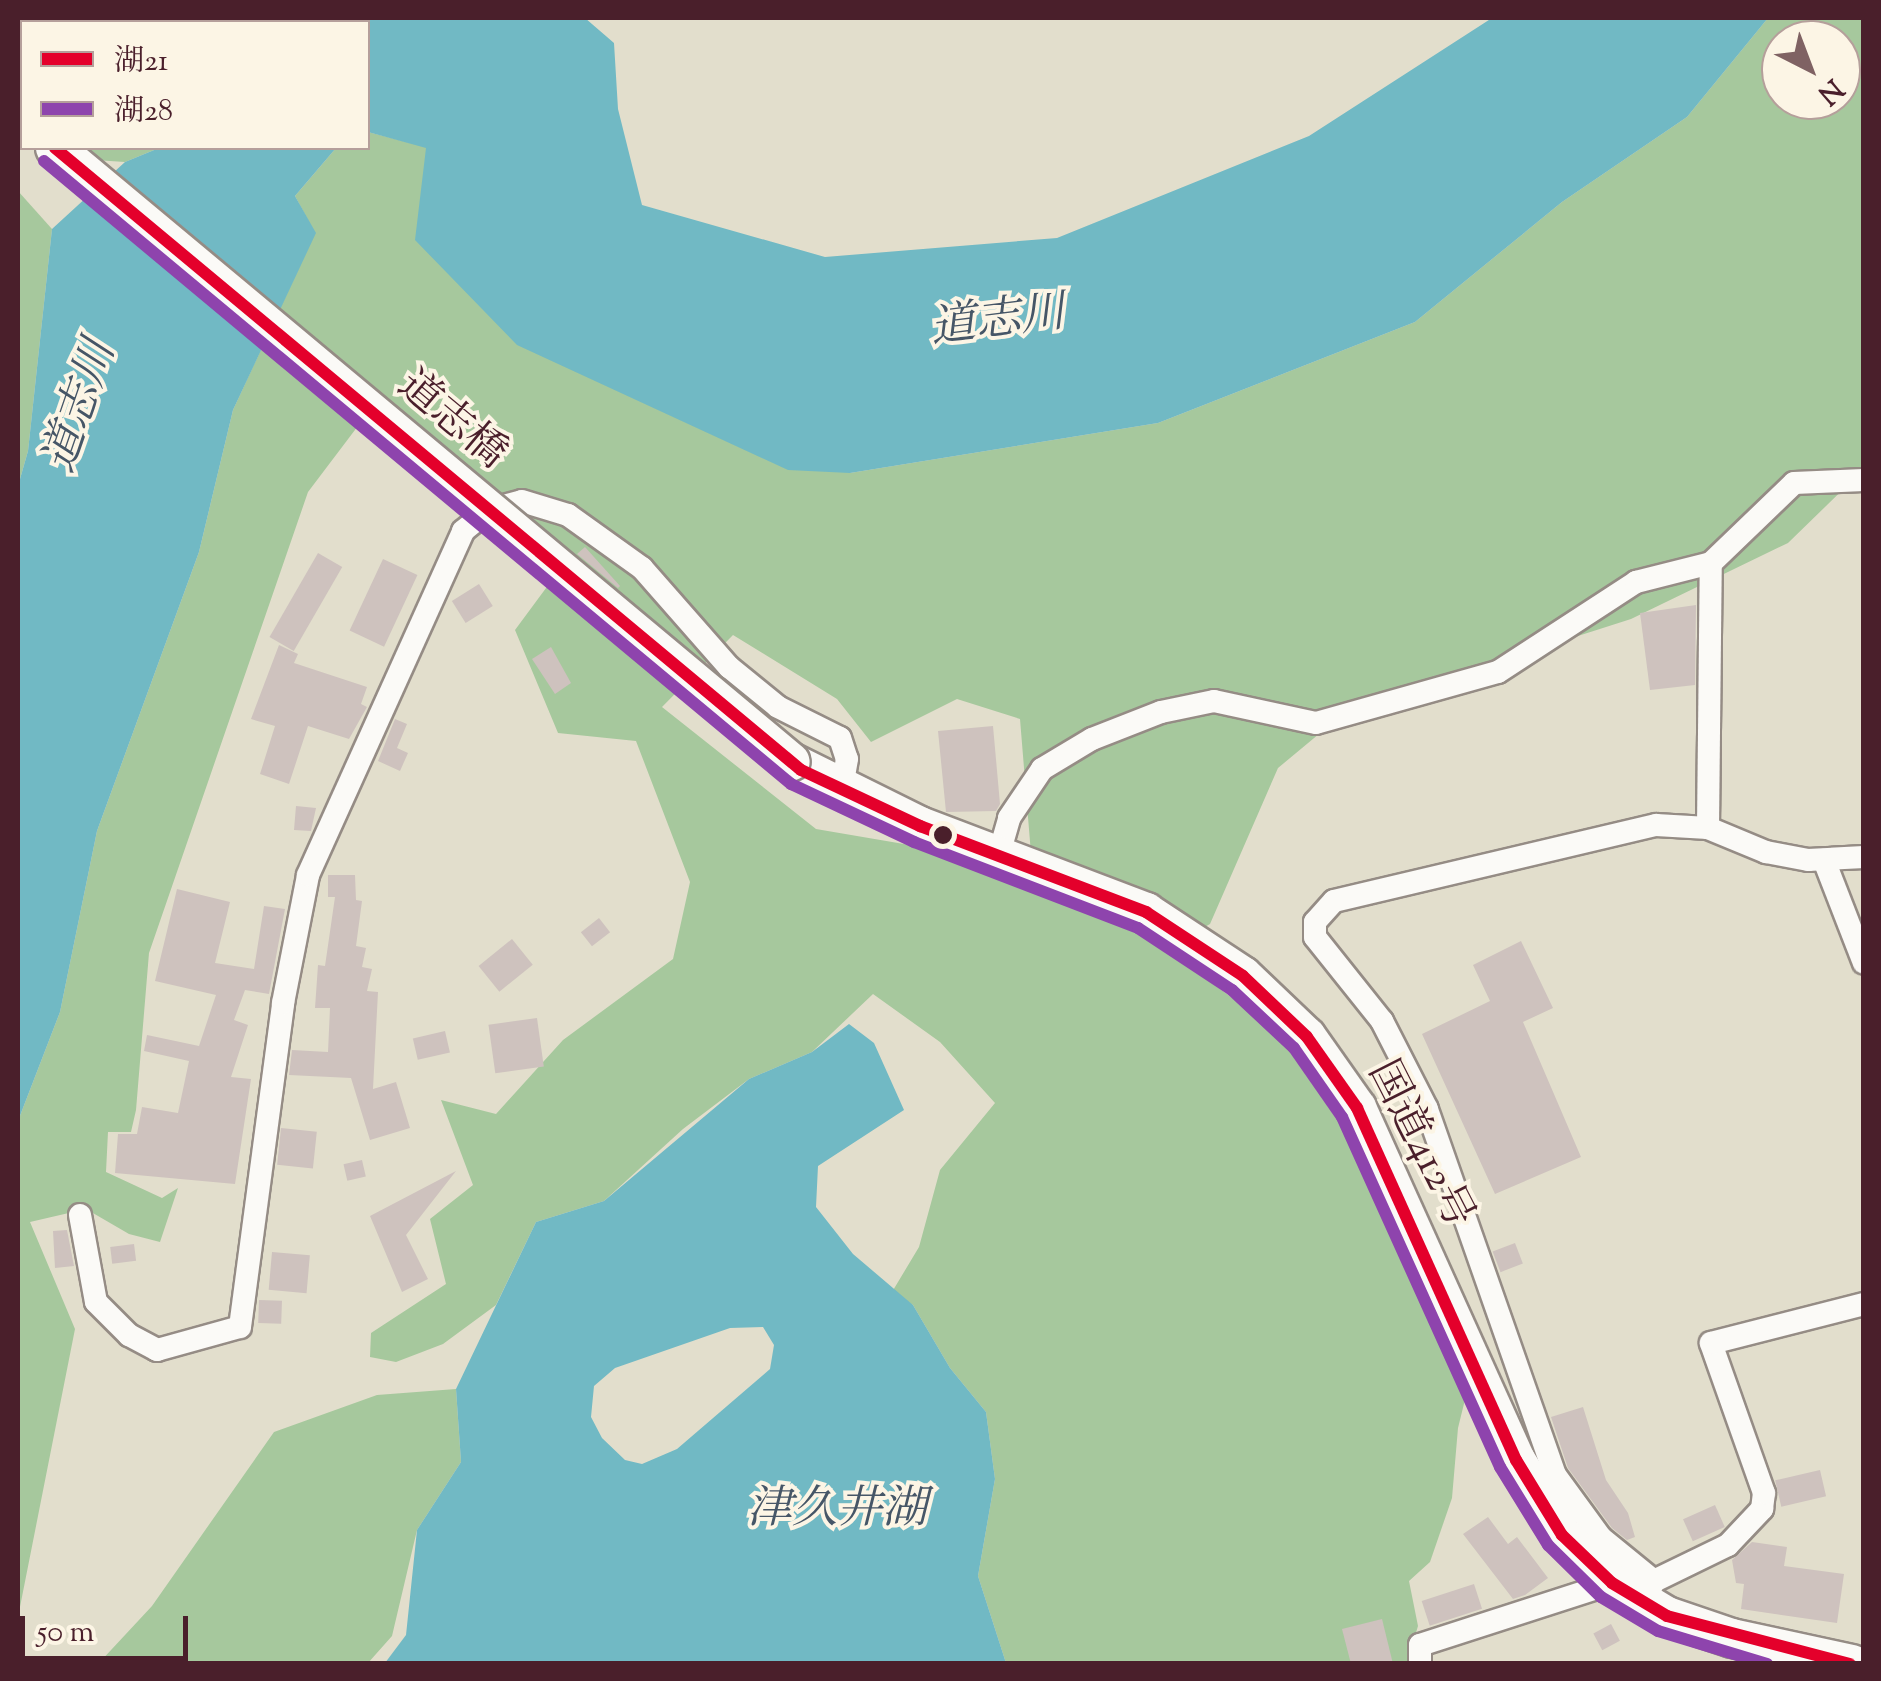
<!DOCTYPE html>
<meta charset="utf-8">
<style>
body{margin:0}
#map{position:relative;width:1881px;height:1681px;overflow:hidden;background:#e2decc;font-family:"Sorts Mill Goudy","Noto Serif JP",serif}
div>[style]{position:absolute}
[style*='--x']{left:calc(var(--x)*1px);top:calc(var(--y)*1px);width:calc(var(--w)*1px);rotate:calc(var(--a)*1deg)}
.forest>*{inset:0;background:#a6c89d}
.water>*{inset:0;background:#71b9c4}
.building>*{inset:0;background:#cec2be;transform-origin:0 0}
.roads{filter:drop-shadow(2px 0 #958c85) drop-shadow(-2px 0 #958c85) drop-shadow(0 2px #958c85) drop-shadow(0 -2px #958c85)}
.minor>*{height:22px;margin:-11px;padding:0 11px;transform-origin:11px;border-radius:11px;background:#fbfaf7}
.trunk>*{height:38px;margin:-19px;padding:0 19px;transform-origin:19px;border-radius:19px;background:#fbfaf7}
.bridges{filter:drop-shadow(2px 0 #958c85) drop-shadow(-2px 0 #958c85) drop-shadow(0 2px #958c85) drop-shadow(0 -2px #958c85)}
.trunk-bridge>*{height:38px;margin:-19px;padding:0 19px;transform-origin:19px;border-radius:19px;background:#fbfaf7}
.bus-1>*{height:12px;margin:-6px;padding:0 6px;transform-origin:6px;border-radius:6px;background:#e4002b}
.bus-2>*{height:12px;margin:-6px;padding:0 6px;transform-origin:6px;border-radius:6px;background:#8e44ad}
.dots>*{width:28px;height:28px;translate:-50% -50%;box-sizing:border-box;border:5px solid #fcf5e5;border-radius:50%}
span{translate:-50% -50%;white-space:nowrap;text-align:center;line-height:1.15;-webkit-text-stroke:8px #fcf5e5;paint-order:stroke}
.street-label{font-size:42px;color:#4a1f2b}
.water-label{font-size:45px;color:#465667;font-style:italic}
.frame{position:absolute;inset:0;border:20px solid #4a1f2b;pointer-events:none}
.legend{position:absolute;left:20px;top:20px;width:350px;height:130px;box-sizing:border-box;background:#fcf5e5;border:2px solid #b59f9b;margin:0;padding:12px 18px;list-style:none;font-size:30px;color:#4a1f2b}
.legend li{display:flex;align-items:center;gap:20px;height:50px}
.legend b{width:50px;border:2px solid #b59f9b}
.north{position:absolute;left:1761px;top:20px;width:100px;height:100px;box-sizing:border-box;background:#fcf5e5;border:2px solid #b59f9b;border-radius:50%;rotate:138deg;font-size:28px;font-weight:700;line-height:40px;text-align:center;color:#4a1f2b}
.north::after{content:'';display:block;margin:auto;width:35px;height:45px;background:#7f6263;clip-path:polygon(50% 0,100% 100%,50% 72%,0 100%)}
.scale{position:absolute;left:20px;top:1616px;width:168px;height:45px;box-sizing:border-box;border:5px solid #4a1f2b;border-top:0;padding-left:12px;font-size:30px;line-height:35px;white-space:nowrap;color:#4a1f2b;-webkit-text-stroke:8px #fcf5e5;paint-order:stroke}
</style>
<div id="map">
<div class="forest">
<div style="clip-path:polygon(18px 18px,194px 18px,195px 22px,22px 22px,22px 107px)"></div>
<div style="clip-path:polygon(evenodd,1768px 18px,1863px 18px,1863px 470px,1788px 543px,1631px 619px,1349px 709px,1278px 768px,1210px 924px,1166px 949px,1285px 1037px,1340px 1099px,1477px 1351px,1458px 1428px,1452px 1498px,1430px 1562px,1409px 1581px,1418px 1626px,1407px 1663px,1006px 1663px,978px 1576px,995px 1479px,986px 1412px,950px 1368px,913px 1305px,892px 1292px,919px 1247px,940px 1170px,995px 1103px,940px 1042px,873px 994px,812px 1052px,749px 1079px,683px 1129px,604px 1201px,536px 1222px,496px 1305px,443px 1344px,396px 1362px,370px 1357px,371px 1333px,446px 1284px,430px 1219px,473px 1185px,441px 1100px,496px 1114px,563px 1040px,673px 959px,690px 882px,636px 741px,558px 733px,515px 630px,566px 561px,364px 418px,308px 492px,149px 953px,136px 1110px,131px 1132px,108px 1132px,106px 1172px,162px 1198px,178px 1188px,160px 1242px,129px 1234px,86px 1209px,30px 1222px,75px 1329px,18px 1617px,18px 1121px,60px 1012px,97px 831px,199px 552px,233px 410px,315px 233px,295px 196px,336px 148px,368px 148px,368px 132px,426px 147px,850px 473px,1158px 423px,1415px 322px,1562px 202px,1687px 117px,1768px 18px,1781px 40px,1841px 40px,1841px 100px,1781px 100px,1781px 40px,1768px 18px,733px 635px,837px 699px,871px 742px,957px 699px,1020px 719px,1032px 866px,816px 829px,662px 707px,733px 635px)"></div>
<div style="clip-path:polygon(67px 148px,159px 148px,125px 162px,80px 159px)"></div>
<div style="clip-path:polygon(18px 191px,52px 229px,28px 451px,18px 486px)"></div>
<div style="clip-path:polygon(456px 1389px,461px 1462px,417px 1530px,392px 1636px,368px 1663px,98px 1664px,152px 1606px,274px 1432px,377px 1395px)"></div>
</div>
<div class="water">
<div style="clip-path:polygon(194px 18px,585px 18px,614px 43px,618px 109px,642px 205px,825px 257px,1057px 238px,1309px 136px,1492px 18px,1768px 18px,1687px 117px,1562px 202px,1415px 322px,1158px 423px,850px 473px,788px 470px,517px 345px,415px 240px,426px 148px,368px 132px,368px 22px)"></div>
<div style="clip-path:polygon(159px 148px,336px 148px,295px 196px,316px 233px,233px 410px,199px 552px,97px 831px,60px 1012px,18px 1121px,18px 486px,28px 451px,52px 229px,125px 162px)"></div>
<div style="clip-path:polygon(evenodd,849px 1024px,874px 1043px,904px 1110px,818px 1166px,816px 1207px,853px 1254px,913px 1305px,950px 1368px,986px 1412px,995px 1479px,978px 1576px,1006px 1663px,385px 1663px,406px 1635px,417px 1530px,461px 1462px,456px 1389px,536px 1222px,604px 1201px,749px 1079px,812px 1052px,849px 1024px,763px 1327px,774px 1345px,770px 1369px,677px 1449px,642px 1464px,625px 1460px,602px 1438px,591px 1417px,594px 1386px,615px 1368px,730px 1328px,763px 1327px)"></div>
</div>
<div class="building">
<div style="clip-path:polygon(585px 547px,620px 586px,618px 588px,577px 554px)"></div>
<div style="left:318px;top:553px;width:28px;height:97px;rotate:30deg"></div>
<div style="left:383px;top:559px;width:38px;height:79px;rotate:25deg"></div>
<div style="left:479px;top:584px;width:26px;height:32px;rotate:58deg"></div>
<div style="clip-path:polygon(1696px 605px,1695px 685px,1650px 690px,1640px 613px)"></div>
<div style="clip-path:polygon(279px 645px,298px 654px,294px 663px,367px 687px,361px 704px,367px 707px,349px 739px,308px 726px,289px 784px,260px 774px,275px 726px,251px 719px)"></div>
<div style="clip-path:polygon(551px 647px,571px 683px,555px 694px,532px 659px)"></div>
<div style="clip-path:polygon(395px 719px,407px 724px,397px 748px,408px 753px,400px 771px,378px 761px)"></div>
<div style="clip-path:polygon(993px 726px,1000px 804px,996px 811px,946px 812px,938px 731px)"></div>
<div style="clip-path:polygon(296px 806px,316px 808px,311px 831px,294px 830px)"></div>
<div style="clip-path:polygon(328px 875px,355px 875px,356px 900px,362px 901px,356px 946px,366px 948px,362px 967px,372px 969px,367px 991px,378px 992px,373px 1089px,396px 1082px,410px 1128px,370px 1140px,351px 1078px,289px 1075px,292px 1050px,328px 1052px,330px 1008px,315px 1008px,318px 965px,325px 966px,335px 897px,328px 897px)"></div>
<div style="clip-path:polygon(177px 889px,230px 902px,215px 963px,254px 969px,264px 906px,285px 909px,269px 994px,245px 990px,234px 1020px,248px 1025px,231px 1077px,251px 1079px,235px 1184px,115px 1173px,118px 1134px,137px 1134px,142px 1107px,178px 1113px,189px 1061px,144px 1051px,147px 1035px,199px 1046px,216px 995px,155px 981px)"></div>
<div style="left:599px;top:918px;width:18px;height:23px;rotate:52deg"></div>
<div style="left:512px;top:939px;width:33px;height:43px;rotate:51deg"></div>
<div style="clip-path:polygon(1521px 941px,1553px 1008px,1523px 1022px,1581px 1157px,1495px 1194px,1422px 1034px,1490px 1001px,1473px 965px)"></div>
<div style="left:537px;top:1018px;width:49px;height:49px;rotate:82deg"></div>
<div style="left:445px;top:1031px;width:22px;height:33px;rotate:77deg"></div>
<div style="left:281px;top:1128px;width:36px;height:37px;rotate:6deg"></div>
<div style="left:362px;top:1160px;width:17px;height:19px;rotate:77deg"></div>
<div style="clip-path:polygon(456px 1171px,406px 1235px,428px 1279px,402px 1292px,370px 1216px)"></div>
<div style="clip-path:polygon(67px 1230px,74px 1266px,55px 1268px,53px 1231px)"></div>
<div style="left:1515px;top:1243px;width:22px;height:24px;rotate:69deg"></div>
<div style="left:134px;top:1244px;width:17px;height:24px;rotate:83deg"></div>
<div style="left:272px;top:1252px;width:38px;height:38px;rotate:5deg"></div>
<div style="left:259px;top:1300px;width:23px;height:23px;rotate:2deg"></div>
<div style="clip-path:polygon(1583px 1407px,1606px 1480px,1628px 1513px,1635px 1537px,1627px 1540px,1612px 1528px,1568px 1468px,1551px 1417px)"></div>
<div style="left:1820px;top:1470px;width:27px;height:46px;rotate:77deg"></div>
<div style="left:1715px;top:1505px;width:24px;height:35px;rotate:66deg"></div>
<div style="clip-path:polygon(1488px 1517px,1508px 1544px,1517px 1537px,1548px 1578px,1525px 1595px,1513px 1599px,1463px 1534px)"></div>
<div style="clip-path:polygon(1752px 1542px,1787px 1547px,1784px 1566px,1844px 1574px,1837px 1623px,1741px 1609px,1744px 1584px,1736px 1583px,1732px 1560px)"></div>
<div style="left:1474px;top:1584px;width:26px;height:55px;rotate:72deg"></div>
<div style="clip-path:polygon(1382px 1619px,1393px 1664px,1351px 1664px,1342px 1629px)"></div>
<div style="left:1611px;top:1624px;width:19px;height:20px;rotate:62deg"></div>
</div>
<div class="roads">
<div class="minor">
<div style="--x:1708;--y:828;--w:265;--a:-89.4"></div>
<div style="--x:999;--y:854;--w:37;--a:-74"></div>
<div style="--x:1009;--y:818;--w:59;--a:-56"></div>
<div style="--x:1042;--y:769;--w:58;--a:-31"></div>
<div style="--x:1092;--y:739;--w:74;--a:-21.4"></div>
<div style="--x:1161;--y:712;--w:54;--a:-11.7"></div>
<div style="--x:1214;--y:701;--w:104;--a:12.2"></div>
<div style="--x:1316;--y:723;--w:189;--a:-15.7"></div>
<div style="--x:1498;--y:672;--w:165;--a:-33.1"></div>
<div style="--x:1636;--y:582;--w:77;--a:-14.2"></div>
<div style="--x:1711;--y:563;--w:115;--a:-43.9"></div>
<div style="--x:1794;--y:483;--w:70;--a:-2.5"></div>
<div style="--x:1824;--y:860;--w:110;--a:68.8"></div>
<div style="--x:80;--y:1215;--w:88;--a:79.6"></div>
<div style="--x:96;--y:1302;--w:47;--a:45"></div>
<div style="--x:129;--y:1335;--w:32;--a:28"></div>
<div style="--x:157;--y:1350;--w:86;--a:-15.5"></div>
<div style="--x:240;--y:1327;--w:327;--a:-82.4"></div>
<div style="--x:283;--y:1003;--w:130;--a:-78.9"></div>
<div style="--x:308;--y:875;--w:377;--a:-65.7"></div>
<div style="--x:463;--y:531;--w:33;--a:-39"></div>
<div style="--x:489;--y:510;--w:34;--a:-15"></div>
<div style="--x:522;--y:501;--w:48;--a:16.9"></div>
<div style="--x:568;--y:515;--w:91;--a:35.6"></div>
<div style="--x:642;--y:568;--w:132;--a:48.7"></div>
<div style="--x:729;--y:667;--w:63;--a:39.2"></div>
<div style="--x:778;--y:707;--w:69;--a:26.6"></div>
<div style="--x:840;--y:738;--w:22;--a:72"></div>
<div style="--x:847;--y:759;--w:34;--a:100"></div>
<div style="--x:1654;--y:1581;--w:68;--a:-140.9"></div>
<div style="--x:1601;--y:1538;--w:78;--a:-126.1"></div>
<div style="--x:1555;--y:1475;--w:388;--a:-109.3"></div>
<div style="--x:1427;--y:1109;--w:99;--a:-117.1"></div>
<div style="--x:1382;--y:1021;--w:107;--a:-128.6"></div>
<div style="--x:1315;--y:937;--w:15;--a:-90"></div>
<div style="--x:1315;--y:922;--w:28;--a:-48"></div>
<div style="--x:1334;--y:901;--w:331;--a:-13.3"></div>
<div style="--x:1656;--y:825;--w:52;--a:3.3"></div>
<div style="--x:1708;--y:828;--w:63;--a:22.5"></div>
<div style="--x:1766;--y:852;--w:43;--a:10.8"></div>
<div style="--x:1808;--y:860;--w:56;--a:-3.1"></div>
<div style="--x:1649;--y:1591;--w:11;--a:-63"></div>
<div style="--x:1654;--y:1581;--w:82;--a:-25.9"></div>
<div style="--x:1728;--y:1545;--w:50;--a:-46.6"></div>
<div style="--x:1762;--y:1509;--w:16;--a:-83"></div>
<div style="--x:1764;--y:1493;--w:159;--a:-109.5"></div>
<div style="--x:1711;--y:1343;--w:158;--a:-14.3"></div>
<div style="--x:1420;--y:1664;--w:19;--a:-90"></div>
<div style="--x:1420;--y:1645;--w:202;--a:-17.9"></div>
</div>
<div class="trunk">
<div style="--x:18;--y:116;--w:6;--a:45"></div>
<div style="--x:791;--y:762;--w:144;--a:26.4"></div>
<div style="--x:920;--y:826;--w:242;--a:20.8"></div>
<div style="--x:1146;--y:912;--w:116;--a:33.4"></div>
<div style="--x:1243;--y:976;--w:88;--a:43.6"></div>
<div style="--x:1307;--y:1037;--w:87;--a:54.8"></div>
<div style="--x:1357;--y:1108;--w:386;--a:65.7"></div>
<div style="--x:1516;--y:1460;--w:88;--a:58.5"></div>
<div style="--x:1562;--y:1535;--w:69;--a:43.8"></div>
<div style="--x:1612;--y:1583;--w:64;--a:31"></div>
<div style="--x:1667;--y:1616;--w:69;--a:18.7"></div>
<div style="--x:1732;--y:1638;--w:123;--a:12.2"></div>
</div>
</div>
<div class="bridges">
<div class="trunk-bridge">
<div style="--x:55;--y:148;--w:958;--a:39.84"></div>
</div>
</div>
<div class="bus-1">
<div style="--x:55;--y:148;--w:971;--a:39.82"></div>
<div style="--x:801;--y:770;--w:132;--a:25.2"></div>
<div style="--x:920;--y:826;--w:242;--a:20.8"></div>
<div style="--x:1146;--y:912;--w:116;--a:33.4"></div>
<div style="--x:1243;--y:976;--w:88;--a:43.6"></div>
<div style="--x:1307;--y:1037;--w:87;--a:54.8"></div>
<div style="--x:1357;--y:1108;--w:386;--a:65.7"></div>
<div style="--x:1516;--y:1460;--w:88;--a:58.5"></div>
<div style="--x:1562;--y:1535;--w:69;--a:43.8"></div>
<div style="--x:1612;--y:1583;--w:64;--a:31"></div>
<div style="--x:1667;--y:1616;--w:189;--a:14.7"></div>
</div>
<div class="bus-2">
<div style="--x:44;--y:161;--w:973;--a:39.83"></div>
<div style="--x:791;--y:784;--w:136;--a:25.2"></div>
<div style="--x:914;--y:842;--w:240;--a:21"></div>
<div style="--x:1138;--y:928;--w:113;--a:33.4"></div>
<div style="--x:1232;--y:990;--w:85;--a:43.1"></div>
<div style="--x:1294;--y:1048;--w:84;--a:55.2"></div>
<div style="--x:1342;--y:1117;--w:384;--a:65.7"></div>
<div style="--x:1500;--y:1467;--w:92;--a:58.4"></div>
<div style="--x:1548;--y:1545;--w:74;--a:44.5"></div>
<div style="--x:1601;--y:1597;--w:66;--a:30.8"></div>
<div style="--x:1658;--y:1631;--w:114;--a:16.8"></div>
</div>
<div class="dots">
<div style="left:943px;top:835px;background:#4a1f2b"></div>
</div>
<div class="street-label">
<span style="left:451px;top:421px;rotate:40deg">道志橋</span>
<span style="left:1419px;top:1145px;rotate:63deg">国道412号</span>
</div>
<div class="water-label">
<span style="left:998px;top:323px;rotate:-7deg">道志川</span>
<span style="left:82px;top:407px;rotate:-71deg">道志川</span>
<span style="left:837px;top:1512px">津久井湖</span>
</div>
<div class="frame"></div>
<ul class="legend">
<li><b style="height:12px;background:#e4002b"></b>湖21</li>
<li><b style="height:12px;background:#8e44ad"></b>湖28</li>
</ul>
<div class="north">N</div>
<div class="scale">50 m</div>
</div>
